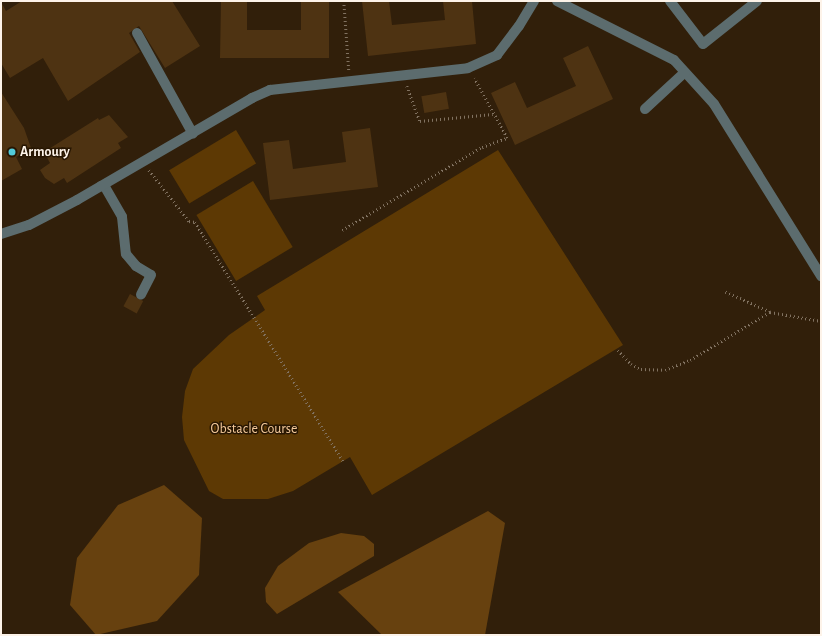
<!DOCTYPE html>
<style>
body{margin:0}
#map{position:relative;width:822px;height:636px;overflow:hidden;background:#311f0a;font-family:"Alegreya Sans",sans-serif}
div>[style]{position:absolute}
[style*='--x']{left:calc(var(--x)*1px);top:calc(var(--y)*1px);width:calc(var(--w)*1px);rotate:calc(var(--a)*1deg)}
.green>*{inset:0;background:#5d3904;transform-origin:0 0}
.forest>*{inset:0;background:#67410f}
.building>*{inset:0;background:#4e3312;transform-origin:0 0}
.path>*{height:2.5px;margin-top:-1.25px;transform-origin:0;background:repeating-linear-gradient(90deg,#817261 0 1px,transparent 0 4px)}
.minor>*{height:10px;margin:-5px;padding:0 5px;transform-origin:5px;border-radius:5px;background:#5c6c6e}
.dots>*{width:11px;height:11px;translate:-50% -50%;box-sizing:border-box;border:2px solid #271602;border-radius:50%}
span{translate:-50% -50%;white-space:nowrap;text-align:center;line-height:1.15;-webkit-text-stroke:3px #271602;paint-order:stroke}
.poi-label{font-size:14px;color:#fdf3e9;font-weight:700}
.left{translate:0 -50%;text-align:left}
.park-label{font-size:14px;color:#f5ca9b}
.frame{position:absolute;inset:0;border:2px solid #fdf3e9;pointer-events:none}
</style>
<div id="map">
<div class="green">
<div style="left:236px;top:130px;width:39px;height:78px;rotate:59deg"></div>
<div style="clip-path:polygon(498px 150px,623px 345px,372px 495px,350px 457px,293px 491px,268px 499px,223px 499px,209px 491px,184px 440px,182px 417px,185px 391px,193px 369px,229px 335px,265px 310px,257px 296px)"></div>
<div style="left:253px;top:181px;width:77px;height:66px;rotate:59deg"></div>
</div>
<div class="forest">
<div style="clip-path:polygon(164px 485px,202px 518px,199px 575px,157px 621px,96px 635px,70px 605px,77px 558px,118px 505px)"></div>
<div style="clip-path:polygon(488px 511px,505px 523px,485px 635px,382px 635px,338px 592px)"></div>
<div style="clip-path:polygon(341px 533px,364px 536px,374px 544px,374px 556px,277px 614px,266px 602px,265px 588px,278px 566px,309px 543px)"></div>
</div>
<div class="building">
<div style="clip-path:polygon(22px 1px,172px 1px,200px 46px,165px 68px,139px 26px,129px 33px,140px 52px,68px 101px,43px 58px,10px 78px,1px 63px,1px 2px,6px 11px)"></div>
<div style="clip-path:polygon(221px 1px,247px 1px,247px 30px,301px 30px,301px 1px,329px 1px,329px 58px,220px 58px)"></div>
<div style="clip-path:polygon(362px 1px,389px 1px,392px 25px,445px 20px,443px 1px,472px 1px,476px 44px,368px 56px)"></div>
<div style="clip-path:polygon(588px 46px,613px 99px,515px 145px,491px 93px,515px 82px,527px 108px,576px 86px,563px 58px)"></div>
<div style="clip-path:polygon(1px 92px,24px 128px,31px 148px,16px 157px,22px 169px,1px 181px)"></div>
<div style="left:446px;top:92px;width:17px;height:25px;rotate:80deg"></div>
<div style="clip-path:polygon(109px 115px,128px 137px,118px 143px,121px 148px,67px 183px,64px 178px,54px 184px,45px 178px,40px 170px,50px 163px,44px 152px,98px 118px,99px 120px)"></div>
<div style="clip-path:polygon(370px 128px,378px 187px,270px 200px,263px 143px,289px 140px,293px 169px,346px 162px,342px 132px)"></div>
<div style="left:130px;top:294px;width:15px;height:14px;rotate:28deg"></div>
</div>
<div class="path">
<div style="--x:344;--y:1;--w:69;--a:85.9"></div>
<div style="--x:407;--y:86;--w:37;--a:70"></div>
<div style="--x:420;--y:121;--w:73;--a:-5.5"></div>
<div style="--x:149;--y:170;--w:65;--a:51.9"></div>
<div style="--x:189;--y:221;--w:6;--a:9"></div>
<div style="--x:195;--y:222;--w:281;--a:58.2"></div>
<div style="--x:342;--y:230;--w:163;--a:-30.7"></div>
<div style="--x:482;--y:147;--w:27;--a:-20"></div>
<div style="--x:507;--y:138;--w:68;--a:-118.8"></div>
<div style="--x:770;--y:312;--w:52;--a:10"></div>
<div style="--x:618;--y:350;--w:19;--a:47"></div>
<div style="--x:631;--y:364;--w:11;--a:27"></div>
<div style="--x:641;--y:369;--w:24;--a:2"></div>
<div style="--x:665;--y:370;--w:27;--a:-22"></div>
<div style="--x:690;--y:360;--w:93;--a:-31"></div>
<div style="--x:770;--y:312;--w:49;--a:-156"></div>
</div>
<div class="minor">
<div style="--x:557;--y:1;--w:131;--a:26.8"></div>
<div style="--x:674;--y:60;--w:59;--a:47.7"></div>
<div style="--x:714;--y:104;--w:203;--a:58.1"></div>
<div style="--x:670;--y:1;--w:54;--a:52.5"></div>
<div style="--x:703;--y:44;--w:69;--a:-38.5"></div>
<div style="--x:137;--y:33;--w:115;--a:61"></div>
<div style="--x:645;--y:109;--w:54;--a:-42.8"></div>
<div style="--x:101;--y:186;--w:4;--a:14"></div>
<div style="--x:105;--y:187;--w:34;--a:60"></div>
<div style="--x:122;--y:217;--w:37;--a:84"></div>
<div style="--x:126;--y:254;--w:16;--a:50"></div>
<div style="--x:136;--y:266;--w:17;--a:31"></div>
<div style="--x:151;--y:275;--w:22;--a:117"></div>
<div style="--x:1;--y:234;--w:29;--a:-18"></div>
<div style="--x:29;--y:225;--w:54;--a:-27.5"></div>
<div style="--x:77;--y:200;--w:203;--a:-30.2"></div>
<div style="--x:252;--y:98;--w:20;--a:-24"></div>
<div style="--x:270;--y:90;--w:199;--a:-6.3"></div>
<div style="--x:468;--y:68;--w:32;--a:-24"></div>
<div style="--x:497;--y:55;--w:36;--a:-53"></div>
<div style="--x:519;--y:26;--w:29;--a:-59"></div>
</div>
<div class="dots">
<div style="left:12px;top:152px;background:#52cbd9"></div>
</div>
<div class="poi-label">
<span class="left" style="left:20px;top:152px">Armoury</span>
</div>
<div class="park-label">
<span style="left:254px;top:429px">Obstacle Course</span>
</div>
<div class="frame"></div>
</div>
